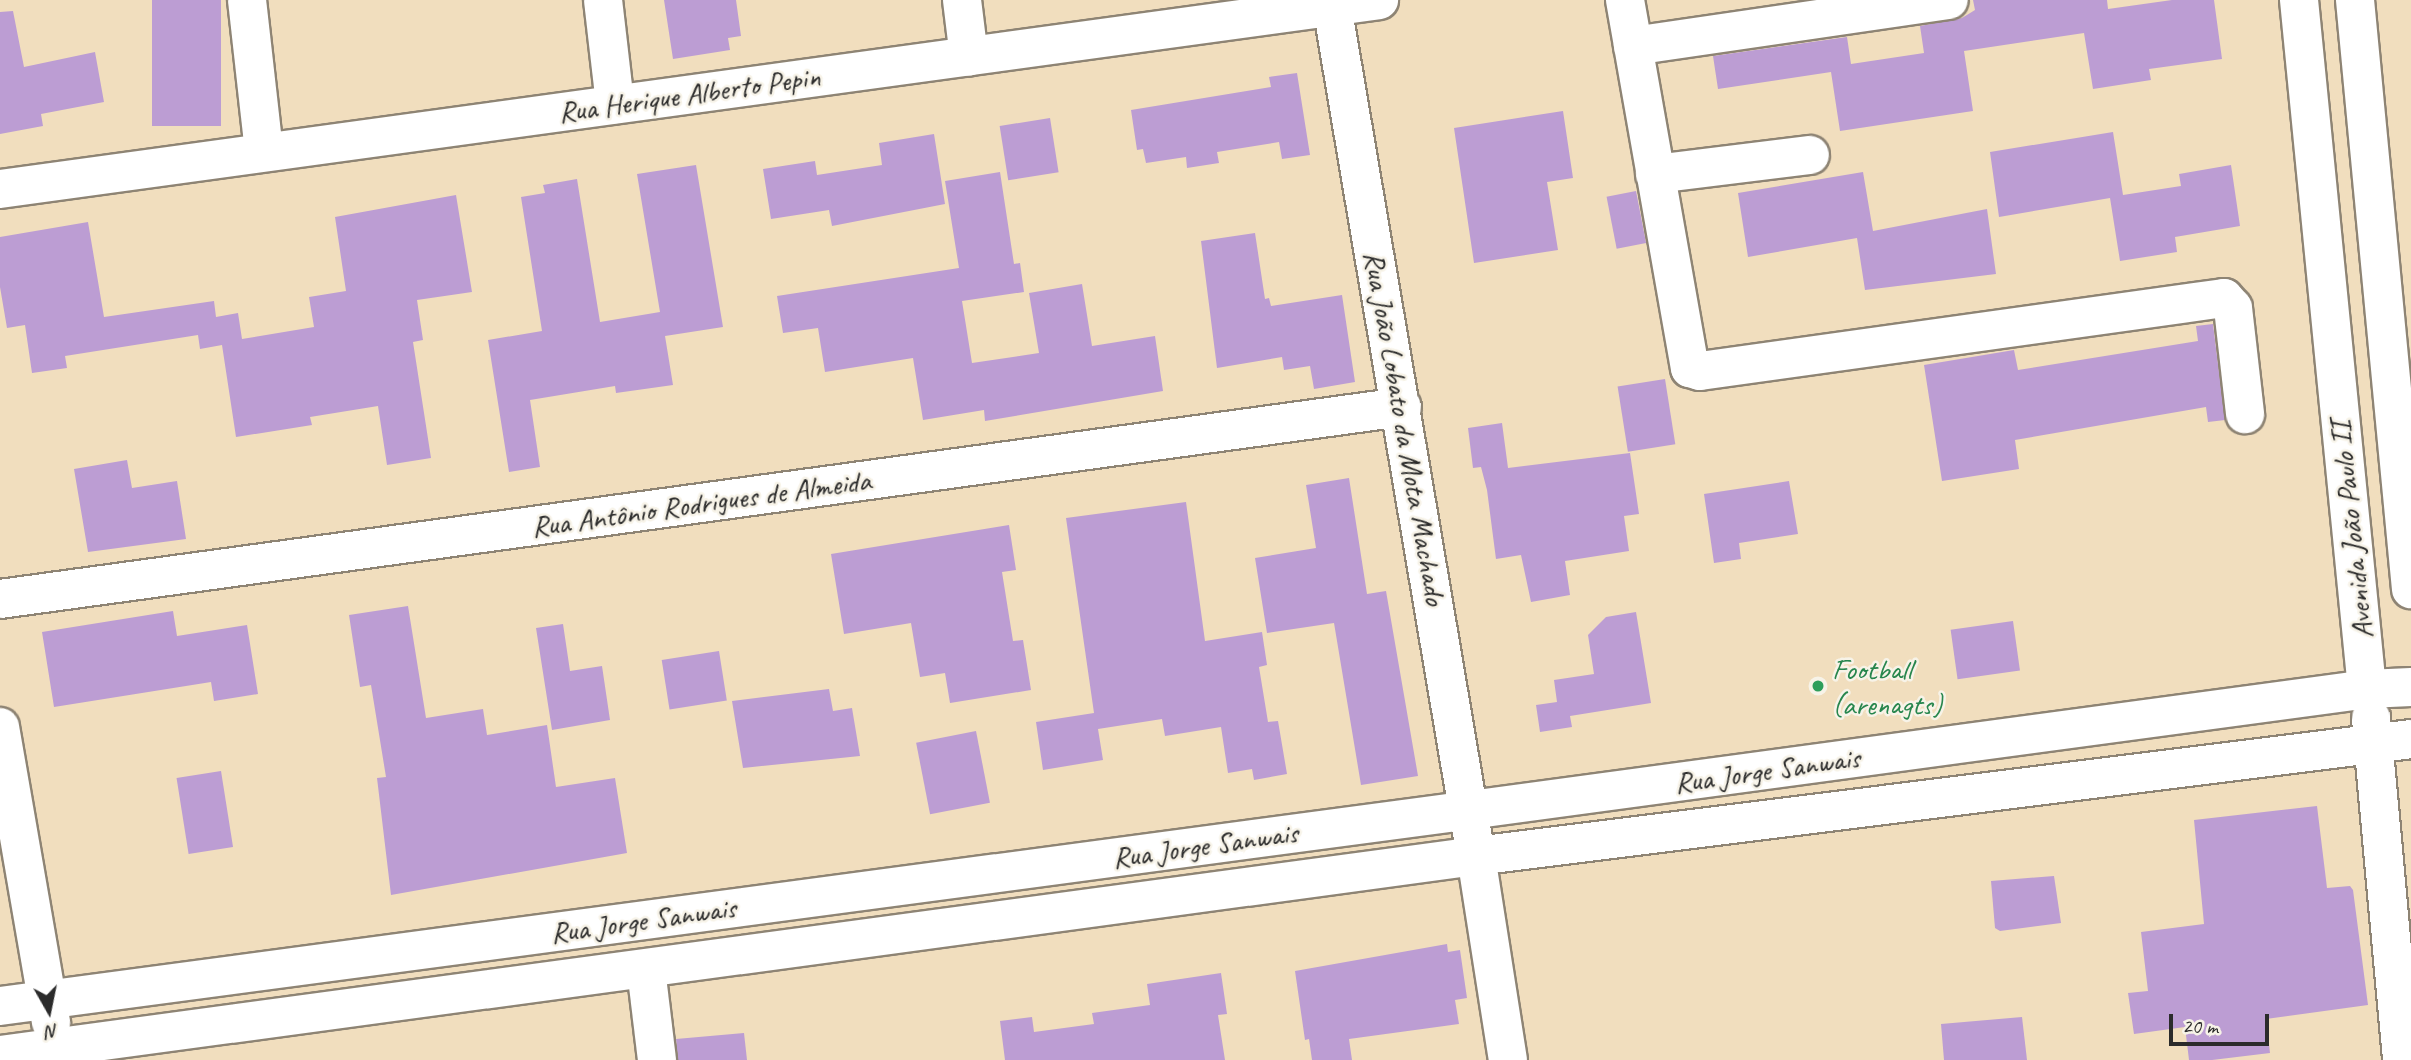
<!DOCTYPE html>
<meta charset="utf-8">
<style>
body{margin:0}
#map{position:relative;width:2411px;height:1060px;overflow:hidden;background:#f1debe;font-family:Caveat,sans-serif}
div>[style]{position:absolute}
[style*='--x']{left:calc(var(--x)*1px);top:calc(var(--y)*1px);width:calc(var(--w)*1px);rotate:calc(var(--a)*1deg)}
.building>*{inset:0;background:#bc9dd3;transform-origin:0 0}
.roads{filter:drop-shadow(2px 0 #8e8474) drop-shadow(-2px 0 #8e8474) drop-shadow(0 2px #8e8474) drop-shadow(0 -2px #8e8474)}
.minor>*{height:38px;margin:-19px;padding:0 19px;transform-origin:19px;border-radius:19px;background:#fff}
.major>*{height:38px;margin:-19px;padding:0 19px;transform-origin:19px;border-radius:19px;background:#fff}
.dots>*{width:19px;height:19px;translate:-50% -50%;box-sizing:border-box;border:4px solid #f7f3e8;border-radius:50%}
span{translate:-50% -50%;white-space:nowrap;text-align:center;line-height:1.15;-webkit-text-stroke:5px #f7f3e8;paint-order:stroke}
.street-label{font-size:30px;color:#2b2b2b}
.leisure-label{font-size:30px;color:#27864d}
.left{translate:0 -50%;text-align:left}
.north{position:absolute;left:14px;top:976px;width:70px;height:70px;-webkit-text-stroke:5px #f7f3e8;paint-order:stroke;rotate:171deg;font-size:19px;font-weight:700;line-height:28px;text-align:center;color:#2b2b2b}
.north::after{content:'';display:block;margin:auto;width:24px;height:32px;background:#2b2b2b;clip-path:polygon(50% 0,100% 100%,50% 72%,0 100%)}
.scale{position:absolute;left:2169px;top:1014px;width:100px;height:32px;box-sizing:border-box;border:4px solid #2b2b2b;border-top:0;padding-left:9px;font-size:21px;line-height:24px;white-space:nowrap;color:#2b2b2b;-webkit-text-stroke:5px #f7f3e8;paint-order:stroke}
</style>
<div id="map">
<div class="building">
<div style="left:152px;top:0;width:69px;height:126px"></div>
<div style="clip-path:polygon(664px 0,736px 0,741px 36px,728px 38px,730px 50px,673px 59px)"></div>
<div style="clip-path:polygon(1973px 0,2107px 0,2108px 9px,2172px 0,2214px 0,2222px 59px,2149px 69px,2151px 80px,2093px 89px,2084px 33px,1964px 51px,1973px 111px,1840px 131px,1831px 72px,1718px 89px,1713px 56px,1847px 37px,1851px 64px,1924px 53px,1920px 26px,1962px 18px,1975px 10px)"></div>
<div style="clip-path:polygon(13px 11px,24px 67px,95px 52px,104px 102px,41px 114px,43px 126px,0 134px,0 12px)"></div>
<div style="clip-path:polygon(1297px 73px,1310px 155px,1282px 159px,1279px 142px,1217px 152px,1219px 163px,1187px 168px,1186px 157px,1146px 163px,1143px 149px,1137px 150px,1131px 110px,1271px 87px,1269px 77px)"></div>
<div style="clip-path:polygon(1563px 111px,1573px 178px,1547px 182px,1558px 250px,1474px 263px,1454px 128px)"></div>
<div style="left:1050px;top:118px;width:55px;height:51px;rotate:81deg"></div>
<div style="clip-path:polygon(2113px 132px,2123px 195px,2181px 186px,2179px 174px,2231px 165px,2240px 226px,2175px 237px,2177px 252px,2120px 261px,2110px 198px,1999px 217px,1990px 152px)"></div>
<div style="clip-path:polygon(934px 134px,945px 204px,832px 226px,829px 210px,771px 219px,763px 169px,815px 161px,817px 175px,882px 165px,879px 143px)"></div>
<div style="clip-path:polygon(696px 165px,723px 327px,665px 336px,673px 385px,616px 393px,615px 386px,530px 400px,540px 467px,509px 472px,488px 340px,542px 331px,521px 197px,545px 193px,543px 185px,577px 179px,600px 322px,660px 312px,637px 174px)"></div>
<div style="clip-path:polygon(1000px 172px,1014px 264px,1020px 263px,1024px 292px,962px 301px,972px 363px,1039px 353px,1029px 293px,1082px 284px,1092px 346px,1155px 336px,1163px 391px,985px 421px,984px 410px,923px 420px,913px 358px,825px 372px,818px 328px,783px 333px,777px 296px,959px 268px,945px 181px)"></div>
<div style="clip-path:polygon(1863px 172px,1873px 231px,1987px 209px,1996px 274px,1865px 290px,1857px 238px,1748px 257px,1738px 193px)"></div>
<div style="left:1636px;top:191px;width:53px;height:30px;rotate:79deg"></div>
<div style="clip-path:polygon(456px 195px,472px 292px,417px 300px,423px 340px,413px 342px,431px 458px,387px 465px,378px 406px,310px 417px,312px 425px,236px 437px,222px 345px,200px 349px,198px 335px,65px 356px,67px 368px,32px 373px,25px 325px,7px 328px,0 287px,0 237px,88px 222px,104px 317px,214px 301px,216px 317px,238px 313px,242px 339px,314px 327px,309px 297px,346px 291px,335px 217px)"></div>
<div style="clip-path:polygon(1255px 233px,1265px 299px,1269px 298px,1271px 306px,1342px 295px,1355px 382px,1314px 389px,1310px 366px,1284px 370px,1282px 357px,1217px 368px,1201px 241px)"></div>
<div style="clip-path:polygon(2213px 324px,2225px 420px,2208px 422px,2206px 407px,2015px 440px,2019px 469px,1942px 481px,1924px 365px,2014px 350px,2018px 370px,2198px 341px,2196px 326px)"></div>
<div style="left:1665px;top:379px;width:66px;height:48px;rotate:81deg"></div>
<div style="clip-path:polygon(1502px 423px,1508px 468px,1630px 453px,1639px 514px,1624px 516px,1629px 551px,1565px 561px,1570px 595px,1531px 602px,1521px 555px,1496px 559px,1487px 490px,1481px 467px,1473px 468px,1468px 428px)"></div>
<div style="clip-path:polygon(127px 460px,132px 488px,177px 481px,186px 539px,88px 552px,74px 469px)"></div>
<div style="clip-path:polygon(1349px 478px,1367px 594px,1386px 591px,1418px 776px,1361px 785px,1334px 623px,1267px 633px,1255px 558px,1316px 548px,1306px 485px)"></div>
<div style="clip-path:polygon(1789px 481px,1798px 534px,1739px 543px,1741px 559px,1714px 563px,1704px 494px)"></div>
<div style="clip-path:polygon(1186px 502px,1205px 641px,1262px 632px,1267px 665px,1259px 667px,1268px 722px,1278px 721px,1287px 774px,1254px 780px,1252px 769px,1228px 773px,1221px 727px,1165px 736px,1162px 719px,1098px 729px,1103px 760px,1043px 770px,1036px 722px,1094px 713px,1066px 518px)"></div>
<div style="clip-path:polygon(1009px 525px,1016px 570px,1002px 572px,1013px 641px,1023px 640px,1031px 690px,950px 703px,945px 673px,920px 677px,911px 623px,844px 634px,831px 554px)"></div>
<div style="clip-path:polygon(408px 606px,426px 718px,483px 709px,487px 735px,547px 725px,556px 787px,615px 778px,627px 853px,391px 895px,377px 778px,386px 777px,371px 685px,360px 687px,349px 615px)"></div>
<div style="clip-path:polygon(173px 611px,177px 636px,247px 625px,258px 694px,214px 701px,211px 682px,54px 707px,42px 632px)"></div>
<div style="clip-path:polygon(1636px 612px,1651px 703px,1570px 716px,1572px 727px,1540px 732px,1536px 705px,1557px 702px,1554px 680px,1594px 674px,1588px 635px,1606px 617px)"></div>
<div style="left:2013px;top:621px;width:50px;height:63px;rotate:82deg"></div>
<div style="clip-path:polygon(563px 624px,570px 671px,602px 666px,610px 720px,552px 730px,536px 628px)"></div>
<div style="left:719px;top:651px;width:50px;height:58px;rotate:81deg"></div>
<div style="clip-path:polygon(829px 689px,833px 711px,852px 708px,860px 756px,743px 768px,732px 701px)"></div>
<div style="left:976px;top:731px;width:73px;height:61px;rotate:79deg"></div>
<div style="left:221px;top:771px;width:77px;height:45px;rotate:81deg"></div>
<div style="clip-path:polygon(2317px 806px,2327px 888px,2350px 886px,2353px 890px,2368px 1005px,2266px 1019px,2270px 1053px,2212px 1060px,2189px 1060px,2185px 1027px,2134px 1034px,2128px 993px,2148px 991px,2141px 932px,2204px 924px,2194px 820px)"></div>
<div style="clip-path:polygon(2054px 876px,2061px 923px,2000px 931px,1995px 928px,1991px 881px)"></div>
<div style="clip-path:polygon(1447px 944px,1448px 952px,1460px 950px,1467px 998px,1455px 1000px,1459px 1024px,1349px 1039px,1352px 1060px,1312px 1060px,1309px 1039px,1305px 1040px,1295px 971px)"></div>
<div style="clip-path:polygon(1221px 973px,1227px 1014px,1218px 1015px,1225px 1060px,1005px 1060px,1000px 1021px,1032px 1017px,1034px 1032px,1094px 1024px,1092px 1013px,1150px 1005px,1147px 984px)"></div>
<div style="clip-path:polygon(2022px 1017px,2027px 1060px,1944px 1060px,1941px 1024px)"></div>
<div style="clip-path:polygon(744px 1033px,747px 1060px,678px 1060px,676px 1039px)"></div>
</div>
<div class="roads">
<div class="minor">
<div style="--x:247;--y:0;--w:153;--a:83.6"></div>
<div style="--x:603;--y:0;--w:105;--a:83.4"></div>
<div style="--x:962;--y:0;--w:57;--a:83"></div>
<div style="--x:1625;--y:0;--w:374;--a:80"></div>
<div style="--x:1690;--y:368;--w:10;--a:17"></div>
<div style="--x:1700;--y:371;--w:529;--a:-7.93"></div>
<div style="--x:2224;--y:298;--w:13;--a:48"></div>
<div style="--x:2233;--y:308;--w:107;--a:83.5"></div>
<div style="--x:2299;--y:0;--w:692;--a:84.36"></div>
<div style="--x:2355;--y:0;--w:592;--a:84.57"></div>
<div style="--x:1633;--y:46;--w:319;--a:-8.3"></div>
<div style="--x:1655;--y:174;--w:156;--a:-7"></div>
<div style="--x:0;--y:189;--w:1392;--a:-7.8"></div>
<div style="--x:0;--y:599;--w:1415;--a:-7.8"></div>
<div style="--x:0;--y:727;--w:300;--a:80.2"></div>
<div style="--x:646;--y:969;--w:92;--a:83.1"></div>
<div style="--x:0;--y:1006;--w:1483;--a:-7.59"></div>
<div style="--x:0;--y:1055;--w:1489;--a:-7.68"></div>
<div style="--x:1476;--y:856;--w:206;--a:81.1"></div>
</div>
<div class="major">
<div style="--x:1331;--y:0;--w:868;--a:80.39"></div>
<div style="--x:1476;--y:856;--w:942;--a:-7.13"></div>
<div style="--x:2371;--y:718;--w:343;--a:84.8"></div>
<div style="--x:1470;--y:810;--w:905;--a:-7.68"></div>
<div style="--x:2367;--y:689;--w:44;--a:-2.6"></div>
</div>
</div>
<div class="dots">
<div style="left:1818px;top:686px;background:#2e9e5b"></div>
</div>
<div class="street-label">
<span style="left:689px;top:94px;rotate:-8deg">Rua Herique Alberto Pepin</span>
<span style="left:1405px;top:428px;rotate:80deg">Rua João Lobato da Mota Machado</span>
<span style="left:701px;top:503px;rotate:-8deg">Rua Antônio Rodrigues de Almeida</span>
<span style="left:2351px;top:530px;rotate:-96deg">Avenida João Paulo II</span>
<span style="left:1767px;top:770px;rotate:-8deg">Rua Jorge Sanwais</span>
<span style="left:1205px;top:845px;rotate:-8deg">Rua Jorge Sanwais</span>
<span style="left:643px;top:920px;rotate:-8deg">Rua Jorge Sanwais</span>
</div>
<div class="leisure-label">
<span class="left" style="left:1832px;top:686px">Football<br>(arenagts)</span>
</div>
<div class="north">N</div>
<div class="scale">20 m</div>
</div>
